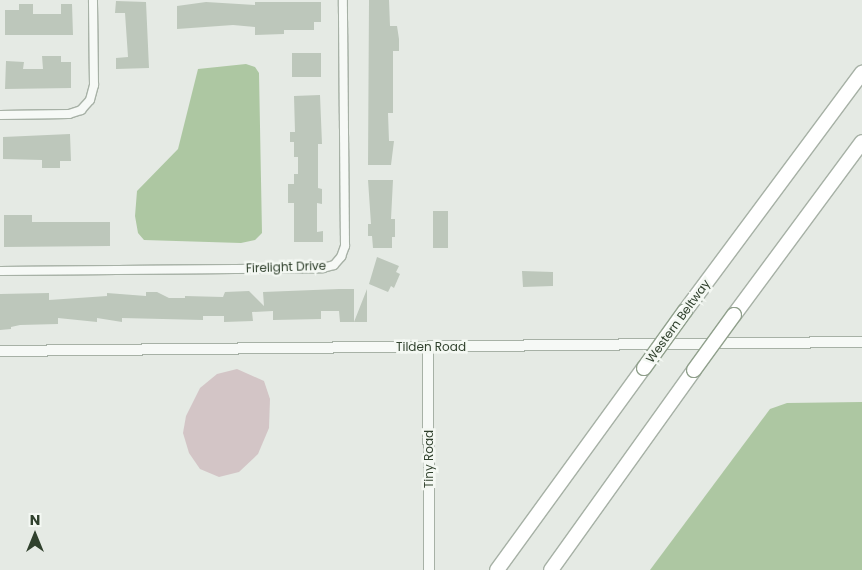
<!DOCTYPE html>
<style>
body{margin:0}
#map{position:relative;width:862px;height:570px;overflow:hidden;background:#e5eae4;font-family:Poppins,sans-serif}
div>[style]{position:absolute}
[style*='--x']{left:calc(var(--x)*1px);top:calc(var(--y)*1px);width:calc(var(--w)*1px);rotate:calc(var(--a)*1deg)}
.green>*{inset:0;background:#d3c5c6}
.water>*{inset:0;background:#adc7a2}
.building>*{inset:0;background:#bdc7bb;transform-origin:0 0}
.roads{filter:drop-shadow(1px 0 #a7b1a6) drop-shadow(-1px 0 #a7b1a6) drop-shadow(0 1px #a7b1a6) drop-shadow(0 -1px #a7b1a6)}
.minor>*{height:8px;margin:-4px;padding:0 4px;transform-origin:4px;border-radius:4px;background:#f6f9f6}
.tertiary>*{height:10px;margin:-5px;padding:0 5px;transform-origin:5px;border-radius:5px;background:#f6f9f6}
.motorway>*{height:14px;margin:-7px;padding:0 7px;transform-origin:7px;border-radius:7px;background:#fff}
.bridges{filter:drop-shadow(1px 0 #90a08c) drop-shadow(-1px 0 #90a08c) drop-shadow(0 1px #90a08c) drop-shadow(0 -1px #90a08c)}
.motorway-bridge>*{height:14px;margin:-7px;padding:0 7px;transform-origin:7px;border-radius:7px;background:#fff}
span{translate:-50% -50%;white-space:nowrap;text-align:center;line-height:1.15;-webkit-text-stroke:5px #f4f8f3;paint-order:stroke}
.street-label{font-size:12px;color:#30412d}
.north{position:absolute;left:10px;top:510px;width:50px;height:50px;-webkit-text-stroke:4px #f4f8f3;paint-order:stroke;rotate:0deg;font-size:14px;font-weight:700;line-height:20px;text-align:center;color:#30412d}
.north::after{content:'';display:block;margin:auto;width:18px;height:22px;background:#30412d;clip-path:polygon(50% 0,100% 100%,50% 72%,0 100%)}
</style>
<div id="map">
<div class="green">
<div style="clip-path:polygon(237px 369px,264px 381px,270px 399px,269px 428px,258px 454px,239px 472px,219px 477px,200px 469px,189px 453px,183px 433px,186px 416px,200px 388px,217px 374px)"></div>
</div>
<div class="water">
<div style="clip-path:polygon(246px 64px,255px 67px,259px 73px,262px 233px,255px 240px,241px 243px,144px 240px,138px 233px,135px 216px,137px 191px,178px 149px,198px 69px)"></div>
<div style="clip-path:polygon(862px 402px,862px 570px,650px 570px,770px 409px,787px 403px)"></div>
</div>
<div class="building">
<div style="clip-path:polygon(369px 0,389px 0,390px 26px,397px 26px,399px 39px,399px 51px,393px 51px,393px 113px,388px 113px,389px 141px,394px 141px,391px 165px,368px 165px)"></div>
<div style="clip-path:polygon(116px 1px,146px 2px,149px 68px,116px 69px,116px 58px,128px 57px,125px 13px,115px 13px)"></div>
<div style="clip-path:polygon(206px 2px,255px 5px,255px 2px,321px 2px,321px 22px,314px 22px,314px 30px,284px 30px,284px 34px,255px 35px,255px 27px,233px 25px,177px 29px,177px 6px)"></div>
<div style="clip-path:polygon(19px 4px,33px 4px,33px 14px,61px 14px,61px 4px,72px 4px,73px 35px,5px 35px,5px 10px,19px 10px)"></div>
<div style="left:292px;top:53px;width:29px;height:24px"></div>
<div style="clip-path:polygon(42px 56px,61px 56px,61px 62px,71px 62px,71px 88px,5px 89px,6px 61px,24px 62px,23px 69px,43px 69px)"></div>
<div style="clip-path:polygon(320px 95px,322px 144px,318px 144px,318px 188px,322px 189px,322px 204px,317px 203px,317px 232px,323px 231px,323px 242px,294px 242px,294px 203px,288px 203px,288px 184px,294px 184px,294px 174px,298px 174px,298px 157px,294px 157px,294px 142px,290px 142px,290px 132px,295px 132px,294px 96px)"></div>
<div style="clip-path:polygon(70px 134px,71px 161px,60px 161px,60px 168px,42px 168px,42px 160px,3px 159px,3px 137px)"></div>
<div style="clip-path:polygon(368px 180px,393px 180px,391px 219px,395px 219px,395px 237px,392px 237px,392px 248px,373px 248px,372px 236px,368px 236px,368px 224px,371px 224px)"></div>
<div style="left:433px;top:211px;width:15px;height:37px"></div>
<div style="clip-path:polygon(4px 215px,32px 215px,32px 222px,110px 222px,110px 246px,4px 247px)"></div>
<div style="clip-path:polygon(377px 257px,399px 266px,396px 272px,400px 274px,394px 288px,391px 286px,388px 292px,369px 284px)"></div>
<div style="clip-path:polygon(522px 271px,553px 272px,553px 286px,523px 287px)"></div>
<div style="clip-path:polygon(339px 289px,354px 289px,354px 322px,367px 289px,367px 322px,340px 322px,339px 311px,321px 311px,321px 319px,273px 320px,273px 311px,252px 312px,253px 321px,224px 322px,224px 316px,203px 316px,203px 320px,122px 318px,122px 322px,97px 318px,97px 322px,58px 318px,58px 324px,20px 325px,11px 327px,11px 329px,0 330px,0 294px,49px 293px,49px 300px,107px 296px,107px 293px,146px 296px,146px 292px,157px 292px,169px 298px,185px 298px,185px 296px,223px 297px,225px 292px,249px 291px,264px 306px,263px 292px)"></div>
</div>
<div class="roads">
<div class="minor">
<div style="--x:0;--y:115;--w:69;--a:-0.8"></div>
<div style="--x:69;--y:114;--w:13;--a:-18"></div>
<div style="--x:81;--y:110;--w:13;--a:-48"></div>
<div style="--x:90;--y:100;--w:16;--a:-75"></div>
<div style="--x:94;--y:85;--w:85;--a:-90.7"></div>
<div style="--x:0;--y:271;--w:323;--a:-0.5"></div>
<div style="--x:323;--y:268;--w:11;--a:-15"></div>
<div style="--x:334;--y:265;--w:11;--a:-49"></div>
<div style="--x:341;--y:257;--w:12;--a:-70"></div>
<div style="--x:345;--y:246;--w:246;--a:-90.5"></div>
</div>
<div class="tertiary">
<div style="--x:428;--y:347;--w:223;--a:89.7"></div>
<div style="--x:0;--y:351;--w:862;--a:-0.6"></div>
</div>
<div class="motorway">
<div style="--x:685;--y:311;--w:297;--a:-53.4"></div>
<div style="--x:734;--y:315;--w:215;--a:-53.5"></div>
<div style="--x:497;--y:570;--w:250;--a:-54"></div>
<div style="--x:551;--y:570;--w:246;--a:-54.4"></div>
</div>
</div>
<div class="bridges">
<div class="motorway-bridge">
<div style="--x:644;--y:368;--w:70;--a:-54.3"></div>
<div style="--x:694;--y:370;--w:68;--a:-54"></div>
</div>
</div>
<div class="street-label">
<span style="left:286px;top:267px;rotate:-2deg">Firelight Drive</span>
<span style="left:678px;top:321px;rotate:-54deg">Western Beltway</span>
<span style="left:431px;top:347px">Tilden Road</span>
<span style="left:429px;top:459px;rotate:-90deg">Tiny Road</span>
</div>
<div class="north">N</div>
</div>
